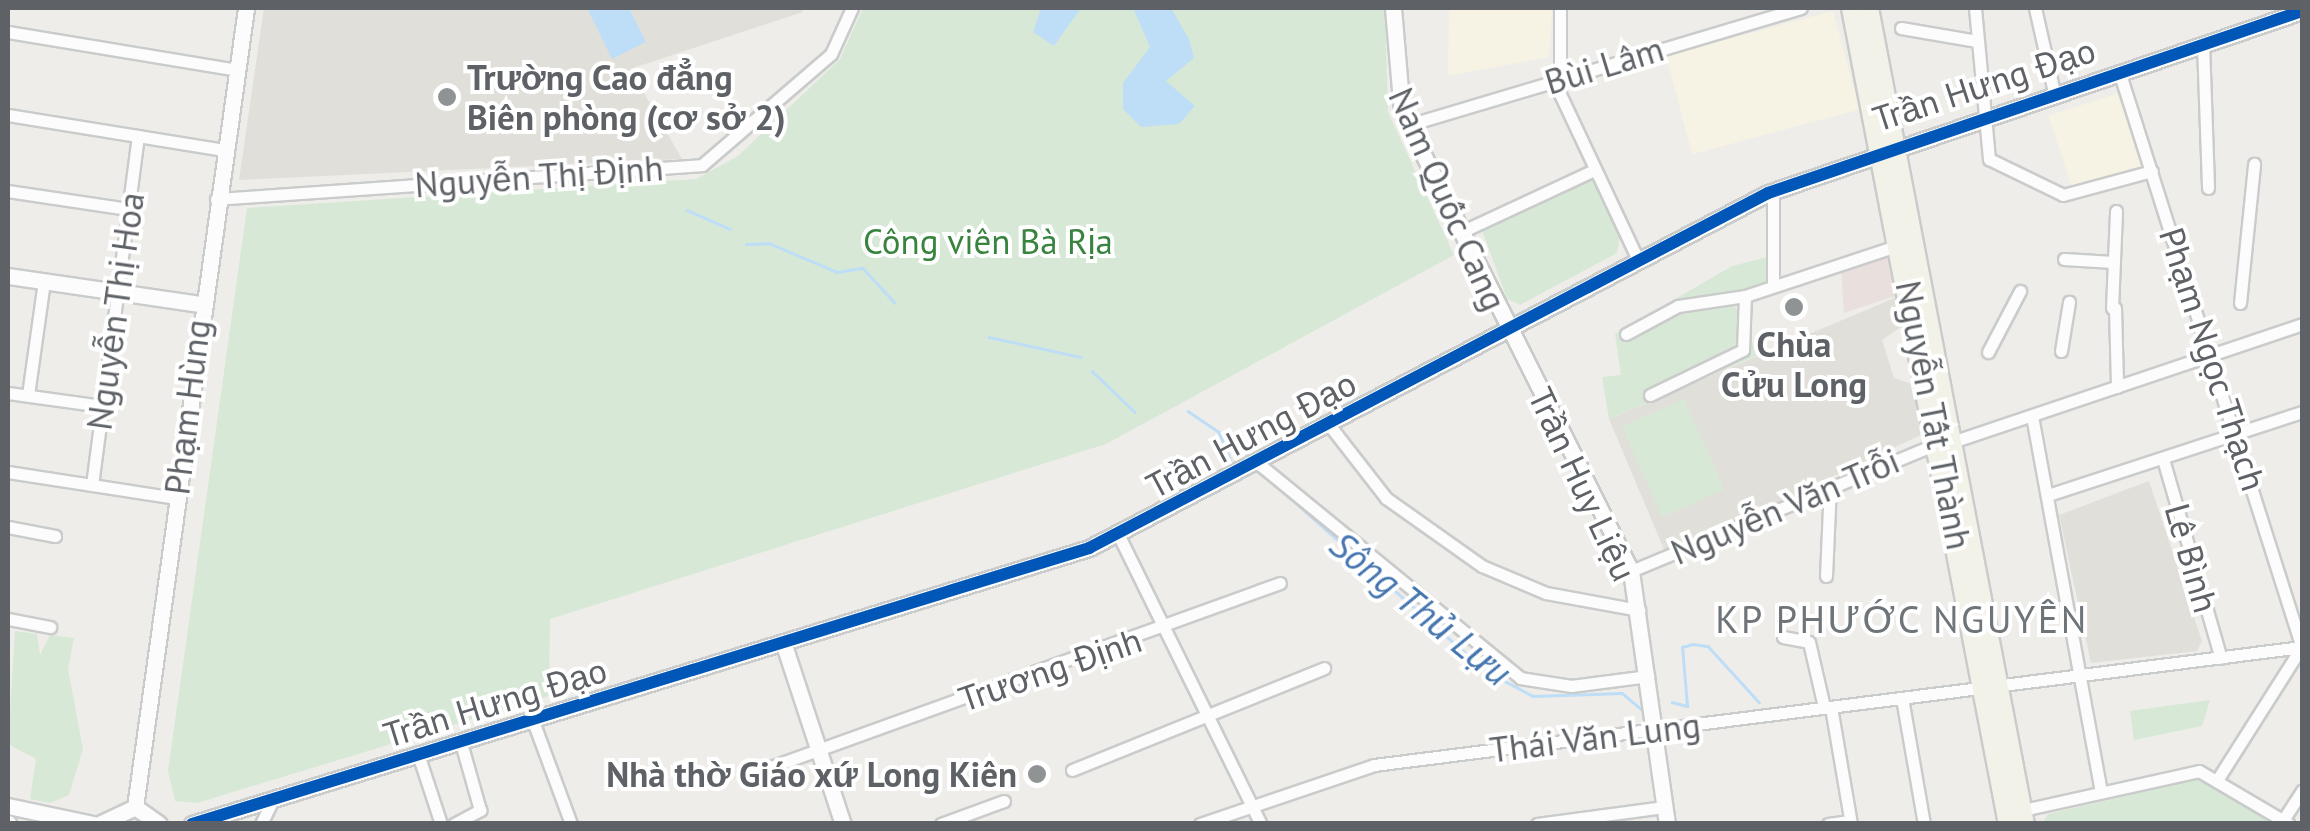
<!DOCTYPE html>
<meta charset="utf-8">
<style>
body{margin:0}
#map{position:relative;width:2310px;height:831px;overflow:hidden;background:#eeede9;font-family:"PT Sans",sans-serif}
div>[style]{position:absolute}
[style*='--x']{left:calc(var(--x)*1px);top:calc(var(--y)*1px);width:calc(var(--w)*1px);rotate:calc(var(--a)*1deg)}
.commercial>*{inset:0;background:#f6f2e4;transform-origin:0 0}
.education>*{inset:0;background:#e1dfd9}
.medical>*{inset:0;background:#e9dfdd}
.green>*{inset:0;background:#d7e9d6;transform-origin:0 0}
.water>*{inset:0;background:#beddf7}
.stream>*{height:2.5px;margin:-1.25px;padding:0 1.25px;transform-origin:1.25px;border-radius:1.25px;background:#beddf7}
.roads{filter:drop-shadow(2px 0 #cacbcb) drop-shadow(-2px 0 #cacbcb) drop-shadow(0 2px #cacbcb) drop-shadow(0 -2px #cacbcb)}
.street>*{height:11px;margin:-5.5px;padding:0 5.5px;transform-origin:5.5px;border-radius:5.5px;background:#fcfcfc}
.secondary>*{height:15px;margin:-7.5px;padding:0 7.5px;transform-origin:7.5px;border-radius:7.5px;background:#fcfcfc}
.primary>*{height:18px;margin:-9px;padding:0 9px;transform-origin:9px;border-radius:9px;background:#f3f2e9}
.cycleway>*{height:12px;margin:-6px;padding:0 6px;transform-origin:6px;border-radius:6px;background:#0057b8}
.dots>*{width:28px;height:28px;translate:-50% -50%;box-sizing:border-box;border:5px solid #fff;border-radius:50%}
span{translate:-50% -50%;white-space:nowrap;text-align:center;line-height:1.15;-webkit-text-stroke:8px #fff;paint-order:stroke}
.street-label{font-size:35px;color:#5e6267}
.poi-label{font-size:35px;color:#5e6267;font-weight:700}
.left{translate:0 -50%;text-align:left}
.right{translate:-100% -50%;text-align:right}
.park-label{font-size:35px;color:#38843e}
.water-label{font-size:38px;color:#4676af;font-style:italic}
.neighbourhood-label{font-size:38px;color:#6f7479;letter-spacing:2.5px}
.frame{position:absolute;inset:0;border:10px solid #5e6267;pointer-events:none}
</style>
<div id="map">
<div class="commercial">
<div style="clip-path:polygon(1449px 8px,1552px 8px,1549px 57px,1448px 76px)"></div>
<div style="left:1833px;top:11px;width:102px;height:173px;rotate:75deg"></div>
<div style="left:2119px;top:93px;width:82px;height:74px;rotate:72deg"></div>
</div>
<div class="education">
<div style="clip-path:polygon(264px 8px,801px 8px,803px 12px,630px 69px,682px 159px,239px 180px)"></div>
<div style="clip-path:polygon(1899px 296px,1905px 324px,1882px 340px,1894px 378px,1915px 385px,1923px 434px,1666px 554px,1609px 419px)"></div>
<div style="clip-path:polygon(2149px 481px,2202px 641px,2197px 651px,2091px 663px,2059px 515px)"></div>
</div>
<div class="medical">
<div style="clip-path:polygon(1894px 253px,1901px 294px,1844px 313px,1841px 269px)"></div>
</div>
<div class="green">
<div style="clip-path:polygon(863px 8px,1385px 8px,1388px 112px,1454px 255px,1106px 444px,550px 619px,549px 696px,197px 803px,175px 801px,168px 771px,247px 208px,696px 179px,738px 156px,840px 59px)"></div>
<div style="clip-path:polygon(1591px 178px,1620px 237px,1617px 253px,1520px 305px,1507px 299px,1482px 230px)"></div>
<div style="clip-path:polygon(1772px 256px,1769px 282px,1730px 296px,1758px 355px,1609px 419px,1602px 377px,1621px 375px,1615px 334px,1732px 266px)"></div>
<div style="left:1684px;top:399px;width:99px;height:68px;rotate:66deg"></div>
<div style="clip-path:polygon(15px 631px,37px 634px,40px 655px,50px 635px,74px 638px,68px 669px,83px 749px,69px 795px,50px 803px,30px 799px,36px 759px,8px 744px)"></div>
<div style="clip-path:polygon(2210px 700px,2202px 726px,2134px 740px,2130px 711px)"></div>
<div style="clip-path:polygon(2198px 779px,2275px 823px,2042px 824px,2048px 814px)"></div>
</div>
<div class="water">
<div style="clip-path:polygon(587px 8px,629px 8px,646px 42px,612px 59px)"></div>
<div style="clip-path:polygon(1041px 8px,1081px 8px,1054px 46px,1033px 32px)"></div>
<div style="clip-path:polygon(1133px 8px,1171px 8px,1189px 39px,1194px 58px,1166px 81px,1195px 106px,1179px 124px,1141px 127px,1123px 109px,1123px 83px,1150px 47px)"></div>
</div>
<div class="stream">
<div style="--x:687;--y:210;--w:47;--a:23.8"></div>
<div style="--x:746;--y:244;--w:23;--a:-2"></div>
<div style="--x:769;--y:243;--w:74;--a:23.1"></div>
<div style="--x:837;--y:272;--w:26;--a:-9"></div>
<div style="--x:863;--y:268;--w:47;--a:47.6"></div>
<div style="--x:989;--y:337;--w:94;--a:12.3"></div>
<div style="--x:1092;--y:371;--w:59;--a:43.6"></div>
<div style="--x:1188;--y:411;--w:37;--a:34"></div>
<div style="--x:1219;--y:432;--w:35;--a:68"></div>
<div style="--x:1270;--y:480;--w:288;--a:41.5"></div>
<div style="--x:1486;--y:671;--w:53;--a:28"></div>
<div style="--x:1533;--y:696;--w:89;--a:-1.9"></div>
<div style="--x:1622;--y:693;--w:26;--a:40"></div>
<div style="--x:1672;--y:702;--w:16;--a:15"></div>
<div style="--x:1687;--y:706;--w:59;--a:-94.8"></div>
<div style="--x:1682;--y:647;--w:11;--a:-15"></div>
<div style="--x:1693;--y:644;--w:15;--a:8"></div>
<div style="--x:1708;--y:646;--w:76;--a:47.7"></div>
</div>
<div class="roads">
<div class="street">
<div style="--x:1560;--y:8;--w:86;--a:90"></div>
<div style="--x:1560;--y:94;--w:181;--a:64.8"></div>
<div style="--x:1975;--y:8;--w:152;--a:84.7"></div>
<div style="--x:1989;--y:159;--w:82;--a:25.9"></div>
<div style="--x:2063;--y:195;--w:92;--a:-15.1"></div>
<div style="--x:2035;--y:8;--w:86;--a:77.3"></div>
<div style="--x:1901;--y:28;--w:77;--a:9.7"></div>
<div style="--x:8;--y:32;--w:232;--a:9.4"></div>
<div style="--x:2203;--y:43;--w:145;--a:88"></div>
<div style="--x:2119;--y:71;--w:605;--a:72.4"></div>
<div style="--x:8;--y:115;--w:219;--a:9.2"></div>
<div style="--x:1408;--y:125;--w:410;--a:-16.6"></div>
<div style="--x:8;--y:191;--w:121;--a:8.5"></div>
<div style="--x:1773;--y:191;--w:93;--a:90"></div>
<div style="--x:216;--y:199;--w:487;--a:-4"></div>
<div style="--x:702;--y:165;--w:170;--a:-40.7"></div>
<div style="--x:831;--y:54;--w:51;--a:-65.5"></div>
<div style="--x:1459;--y:233;--w:149;--a:-25"></div>
<div style="--x:2064;--y:259;--w:49;--a:3.5"></div>
<div style="--x:2240;--y:303;--w:140;--a:-84.2"></div>
<div style="--x:2112;--y:308;--w:97;--a:-87.6"></div>
<div style="--x:2115;--y:308;--w:79;--a:88.5"></div>
<div style="--x:1626;--y:334;--w:59;--a:-28.3"></div>
<div style="--x:1678;--y:306;--w:68;--a:-8.5"></div>
<div style="--x:2061;--y:351;--w:50;--a:-80.7"></div>
<div style="--x:1988;--y:352;--w:69;--a:-62.3"></div>
<div style="--x:8;--y:393;--w:95;--a:7.9"></div>
<div style="--x:28;--y:395;--w:115;--a:-82"></div>
<div style="--x:1650;--y:395;--w:103;--a:-25.8"></div>
<div style="--x:1743;--y:350;--w:54;--a:-87.9"></div>
<div style="--x:1745;--y:296;--w:165;--a:-18.3"></div>
<div style="--x:2032;--y:416;--w:381;--a:79.6"></div>
<div style="--x:1330;--y:426;--w:91;--a:52.1"></div>
<div style="--x:1386;--y:498;--w:118;--a:35.3"></div>
<div style="--x:1482;--y:566;--w:69;--a:22.9"></div>
<div style="--x:1546;--y:593;--w:95;--a:10.4"></div>
<div style="--x:1955;--y:441;--w:366;--a:-18.6"></div>
<div style="--x:2163;--y:459;--w:207;--a:73.8"></div>
<div style="--x:1259;--y:464;--w:338;--a:39.3"></div>
<div style="--x:1520;--y:678;--w:52;--a:8.9"></div>
<div style="--x:1571;--y:686;--w:78;--a:-7.4"></div>
<div style="--x:8;--y:472;--w:169;--a:8.8"></div>
<div style="--x:92;--y:485;--w:352;--a:-82.5"></div>
<div style="--x:2048;--y:495;--w:267;--a:-18.1"></div>
<div style="--x:8;--y:527;--w:48;--a:10.8"></div>
<div style="--x:1119;--y:536;--w:321;--a:63.8"></div>
<div style="--x:1631;--y:571;--w:334;--a:-22.6"></div>
<div style="--x:1826;--y:576;--w:91;--a:-87.5"></div>
<div style="--x:8;--y:619;--w:43;--a:10.8"></div>
<div style="--x:1783;--y:637;--w:26;--a:11"></div>
<div style="--x:1809;--y:642;--w:67;--a:77"></div>
<div style="--x:1902;--y:698;--w:128;--a:80.1"></div>
<div style="--x:1831;--y:707;--w:119;--a:80.3"></div>
<div style="--x:533;--y:721;--w:110;--a:69.7"></div>
<div style="--x:419;--y:757;--w:71;--a:71.8"></div>
<div style="--x:1072;--y:770;--w:272;--a:-22"></div>
<div style="--x:754;--y:773;--w:559;--a:-19.86"></div>
<div style="--x:2219;--y:777;--w:155;--a:-57.6"></div>
<div style="--x:2023;--y:810;--w:180;--a:-12.5"></div>
<div style="--x:2199;--y:771;--w:104;--a:30.5"></div>
<div style="--x:2283;--y:820;--w:35;--a:-57"></div>
<div style="--x:261;--y:824;--w:25;--a:-64"></div>
<div style="--x:454;--y:824;--w:30;--a:-28"></div>
<div style="--x:480;--y:810;--w:70;--a:-105.8"></div>
<div style="--x:941;--y:824;--w:67;--a:-20.1"></div>
<div style="--x:1200;--y:824;--w:184;--a:-18.7"></div>
<div style="--x:1374;--y:765;--w:935;--a:-7.25"></div>
<div style="--x:1537;--y:824;--w:128;--a:-7.6"></div>
<div style="--x:1828;--y:824;--w:22;--a:-8"></div>
</div>
<div class="secondary">
<div style="--x:1393;--y:8;--w:104;--a:85.1"></div>
<div style="--x:1402;--y:112;--w:513;--a:63.48"></div>
<div style="--x:1631;--y:571;--w:256;--a:81.9"></div>
<div style="--x:8;--y:276;--w:195;--a:8.3"></div>
<div style="--x:785;--y:648;--w:185;--a:71.8"></div>
<div style="--x:8;--y:806;--w:87;--a:12"></div>
<div style="--x:135;--y:807;--w:807;--a:-82.09"></div>
<div style="--x:8;--y:823;--w:1;--a:45"></div>
<div style="--x:99;--y:824;--w:40;--a:-25"></div>
<div style="--x:135;--y:807;--w:29;--a:35"></div>
<div style="--x:192;--y:824;--w:939;--a:-17.1"></div>
<div style="--x:1089;--y:548;--w:766;--a:-27.6"></div>
<div style="--x:1768;--y:193;--w:564;--a:-18.82"></div>
</div>
<div class="primary">
<div style="--x:1851;--y:8;--w:831;--a:79.11"></div>
<div style="--x:1869;--y:8;--w:831;--a:79.18"></div>
</div>
</div>
<div class="cycleway">
<div style="--x:192;--y:824;--w:939;--a:-17.1"></div>
<div style="--x:1089;--y:548;--w:766;--a:-27.6"></div>
<div style="--x:1768;--y:193;--w:564;--a:-18.82"></div>
</div>
<div class="dots">
<div style="left:447px;top:97px;background:#909394"></div>
<div style="left:1794px;top:307px;background:#909394"></div>
<div style="left:1037px;top:774px;background:#909394"></div>
</div>
<div class="street-label">
<span style="left:1604px;top:65px;rotate:-17deg">Bùi Lâm</span>
<span style="left:1984px;top:84px;rotate:-18deg">Trần Hưng Đạo</span>
<span style="left:539px;top:176px;rotate:-4deg">Nguyễn Thị Định</span>
<span style="left:1448px;top:199px;rotate:66deg">Nam Quốc Cang</span>
<span style="left:115px;top:311px;rotate:-82deg">Nguyễn Thị Hoa</span>
<span style="left:2213px;top:359px;rotate:72deg">Phạm Ngọc Thạch</span>
<span style="left:187px;top:407px;rotate:-83deg">Phạm Hùng</span>
<span style="left:1934px;top:415px;rotate:79deg">Nguyễn Tất Thành</span>
<span style="left:1251px;top:434px;rotate:-28deg">Trần Hưng Đạo</span>
<span style="left:1583px;top:484px;rotate:65deg">Trần Huy Liệu</span>
<span style="left:1785px;top:506px;rotate:-23deg">Nguyễn Văn Trỗi</span>
<span style="left:2192px;top:558px;rotate:74deg">Lê Bình</span>
<span style="left:1050px;top:669px;rotate:-19deg">Trương Định</span>
<span style="left:495px;top:702px;rotate:-17deg">Trần Hưng Đạo</span>
<span style="left:1595px;top:737px;rotate:-7deg">Thái Văn Lung</span>
</div>
<div class="poi-label">
<span class="left" style="left:467px;top:97px">Trường Cao đẳng<br>Biên phòng (cơ sở 2)</span>
<span style="left:1794px;top:364px">Chùa<br>Cửu Long</span>
<span class="right" style="left:1017px;top:774px">Nhà thờ Giáo xứ Long Kiên</span>
</div>
<div class="park-label">
<span style="left:988px;top:241px">Công viên Bà Rịa</span>
</div>
<div class="water-label">
<span style="left:1421px;top:608px;rotate:39deg">Sông Thủ Lựu</span>
</div>
<div class="neighbourhood-label">
<span style="left:1902px;top:619px">KP PHƯỚC NGUYÊN</span>
</div>
<div class="frame"></div>
</div>
